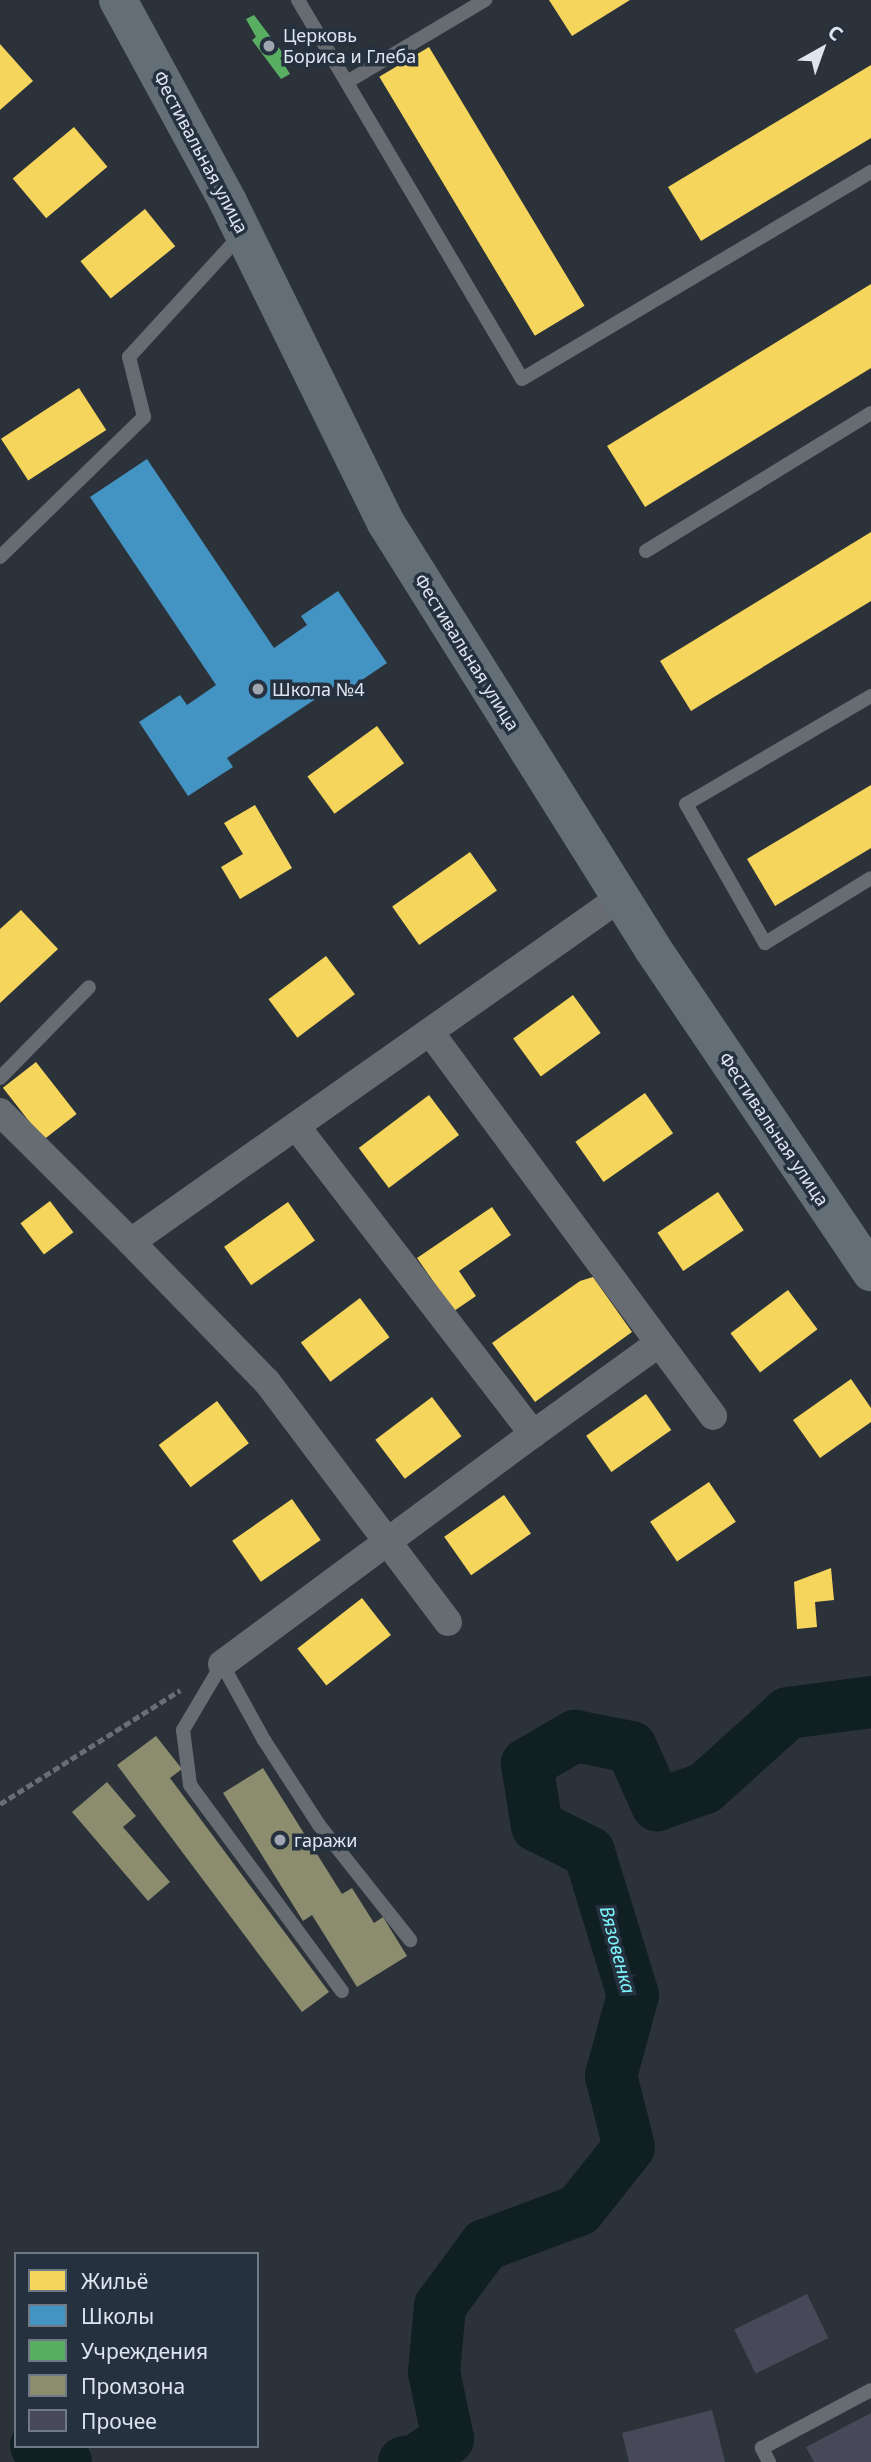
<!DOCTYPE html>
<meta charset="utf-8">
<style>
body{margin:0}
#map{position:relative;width:871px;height:2462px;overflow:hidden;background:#2c323a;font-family:"Noto Sans",sans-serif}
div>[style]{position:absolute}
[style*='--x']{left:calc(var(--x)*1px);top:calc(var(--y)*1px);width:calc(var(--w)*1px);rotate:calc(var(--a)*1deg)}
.homes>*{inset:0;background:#f6d55c;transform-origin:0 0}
.schools>*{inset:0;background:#4393c3}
.public>*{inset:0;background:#5aae61}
.industry>*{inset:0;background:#8c8c6e}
.river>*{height:52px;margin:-26px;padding:0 26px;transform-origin:26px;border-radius:26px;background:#101f21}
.building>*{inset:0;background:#474959;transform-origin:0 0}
.path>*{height:4.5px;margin-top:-2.25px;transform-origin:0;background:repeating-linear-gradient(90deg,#696e74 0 7px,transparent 0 10.5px)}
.lane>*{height:14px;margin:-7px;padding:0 7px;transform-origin:7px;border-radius:7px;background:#676c72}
.street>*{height:28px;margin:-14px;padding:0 14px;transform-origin:14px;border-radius:14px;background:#676c72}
.primary>*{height:38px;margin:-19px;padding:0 19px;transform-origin:19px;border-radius:19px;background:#636e76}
.dots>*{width:19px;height:19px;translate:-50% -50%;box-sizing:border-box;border:4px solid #263140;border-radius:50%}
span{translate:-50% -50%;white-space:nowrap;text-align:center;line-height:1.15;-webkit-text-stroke:7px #263140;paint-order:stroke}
.poi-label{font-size:18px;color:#dee5ef}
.left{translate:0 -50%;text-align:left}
.street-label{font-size:18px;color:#dee5ef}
.water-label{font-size:19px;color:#7cf4fb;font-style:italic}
.legend{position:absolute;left:14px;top:2252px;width:245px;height:196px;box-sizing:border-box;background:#263140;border:2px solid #707986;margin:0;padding:9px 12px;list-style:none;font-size:21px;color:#dee5ef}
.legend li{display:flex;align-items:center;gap:14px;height:35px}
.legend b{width:35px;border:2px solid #707986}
.north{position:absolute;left:787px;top:14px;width:70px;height:70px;-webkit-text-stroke:5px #263140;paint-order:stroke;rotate:40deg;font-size:19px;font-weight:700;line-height:28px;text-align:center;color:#dee5ef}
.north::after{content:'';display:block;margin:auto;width:24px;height:32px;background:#dee5ef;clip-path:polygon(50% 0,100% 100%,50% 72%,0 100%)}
</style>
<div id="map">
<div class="homes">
<div style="clip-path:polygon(549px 0,630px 0,572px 36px)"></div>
<div style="clip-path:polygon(0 44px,33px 81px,0 110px)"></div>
<div style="left:429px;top:47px;width:302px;height:58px;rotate:59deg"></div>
<div style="clip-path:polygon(871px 65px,871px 138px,701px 241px,668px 187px)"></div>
<div style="left:74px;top:127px;width:52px;height:80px;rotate:50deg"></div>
<div style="left:145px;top:209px;width:48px;height:83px;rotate:51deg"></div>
<div style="clip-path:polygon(871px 284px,871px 368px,645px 507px,607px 446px)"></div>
<div style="left:79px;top:388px;width:50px;height:93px;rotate:57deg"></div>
<div style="clip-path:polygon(871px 532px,871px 601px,691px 711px,660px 661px)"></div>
<div style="left:377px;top:726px;width:46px;height:86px;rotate:54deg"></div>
<div style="clip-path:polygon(871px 785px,871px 848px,775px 906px,747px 859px)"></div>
<div style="clip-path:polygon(255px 805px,292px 868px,240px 899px,221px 867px,243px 854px,224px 823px)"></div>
<div style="left:470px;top:852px;width:47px;height:95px;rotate:55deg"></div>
<div style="clip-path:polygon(21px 910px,58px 949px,0 1003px,0 929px)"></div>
<div style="left:326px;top:956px;width:48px;height:72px;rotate:53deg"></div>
<div style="left:573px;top:995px;width:47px;height:74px;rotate:54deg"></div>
<div style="left:36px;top:1062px;width:66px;height:42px;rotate:52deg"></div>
<div style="left:645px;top:1093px;width:49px;height:85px;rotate:55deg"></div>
<div style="left:429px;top:1095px;width:50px;height:88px;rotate:53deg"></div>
<div style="left:718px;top:1192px;width:46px;height:73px;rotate:56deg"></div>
<div style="left:50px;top:1201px;width:39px;height:37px;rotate:53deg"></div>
<div style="left:288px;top:1202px;width:47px;height:78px;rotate:55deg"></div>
<div style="clip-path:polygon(492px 1207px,511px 1235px,459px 1271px,476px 1296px,454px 1311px,417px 1258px)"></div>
<div style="clip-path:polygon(593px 1277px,632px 1332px,535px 1402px,492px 1343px,580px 1281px)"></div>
<div style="left:788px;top:1290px;width:49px;height:72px;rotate:53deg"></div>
<div style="left:360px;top:1298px;width:49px;height:74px;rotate:53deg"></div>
<div style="clip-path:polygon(851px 1379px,871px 1408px,871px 1422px,820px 1458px,793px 1420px)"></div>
<div style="left:646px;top:1394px;width:44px;height:73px;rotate:55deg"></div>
<div style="left:432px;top:1397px;width:49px;height:71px;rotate:53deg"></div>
<div style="left:217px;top:1401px;width:53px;height:73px;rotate:53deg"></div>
<div style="left:709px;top:1482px;width:48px;height:71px;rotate:56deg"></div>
<div style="left:504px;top:1495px;width:47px;height:73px;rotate:55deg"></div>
<div style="left:292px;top:1499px;width:50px;height:73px;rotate:55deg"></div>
<div style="clip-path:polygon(831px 1568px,834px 1600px,815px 1602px,817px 1627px,797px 1629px,794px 1582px)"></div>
<div style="left:362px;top:1598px;width:47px;height:82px;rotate:52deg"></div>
</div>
<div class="schools">
<div style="clip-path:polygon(147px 459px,274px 648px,307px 625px,301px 616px,338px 591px,387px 663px,350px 688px,344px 680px,227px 758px,233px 767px,188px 796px,139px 722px,180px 695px,187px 705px,216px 685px,90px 497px)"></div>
</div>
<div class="public">
<div style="clip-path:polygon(254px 15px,285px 56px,280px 58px,290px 74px,281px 79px,252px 40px,256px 37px,246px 19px)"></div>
</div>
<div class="industry">
<div style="clip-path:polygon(156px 1736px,182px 1769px,170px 1778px,329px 1992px,302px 2012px,117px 1765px)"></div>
<div style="clip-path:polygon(263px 1768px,342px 1894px,352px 1888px,374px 1923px,383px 1917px,407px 1956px,357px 1987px,312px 1915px,303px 1921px,223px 1793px)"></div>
<div style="clip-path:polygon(107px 1782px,136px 1816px,123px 1827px,170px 1882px,148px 1901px,72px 1812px)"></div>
</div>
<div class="river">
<div style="--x:36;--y:2446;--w:34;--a:28"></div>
<div style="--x:404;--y:2462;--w:11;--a:-5"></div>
<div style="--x:415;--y:2461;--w:40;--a:-34"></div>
<div style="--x:448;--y:2439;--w:68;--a:-101.8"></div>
<div style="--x:434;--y:2372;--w:66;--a:-84.8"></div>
<div style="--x:440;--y:2306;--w:76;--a:-53.6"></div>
<div style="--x:485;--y:2245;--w:100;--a:-20.4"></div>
<div style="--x:579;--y:2210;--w:80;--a:-51.6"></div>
<div style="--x:629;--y:2147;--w:73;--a:-104.2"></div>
<div style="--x:611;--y:2076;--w:84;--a:-74.8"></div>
<div style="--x:633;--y:1995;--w:150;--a:-107.1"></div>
<div style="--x:589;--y:1852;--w:58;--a:-153.4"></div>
<div style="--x:537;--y:1826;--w:63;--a:-99.2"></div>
<div style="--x:527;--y:1764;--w:56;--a:-30.3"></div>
<div style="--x:575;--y:1736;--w:57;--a:11.1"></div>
<div style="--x:631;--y:1747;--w:64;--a:65.9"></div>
<div style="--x:657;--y:1805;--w:51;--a:-19.5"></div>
<div style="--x:705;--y:1788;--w:112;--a:-42.1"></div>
<div style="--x:788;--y:1713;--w:84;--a:-7.5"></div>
</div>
<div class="building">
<div style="left:807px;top:2294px;width:49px;height:81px;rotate:64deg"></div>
<div style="clip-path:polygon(712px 2410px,725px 2462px,629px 2462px,622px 2433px)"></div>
<div style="clip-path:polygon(871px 2413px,871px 2462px,814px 2462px,806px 2447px)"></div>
</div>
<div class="path">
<div style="--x:0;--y:1804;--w:213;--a:-32.3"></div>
</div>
<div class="lane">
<div style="--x:298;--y:0;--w:440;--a:59.4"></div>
<div style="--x:522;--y:379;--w:406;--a:-30.7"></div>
<div style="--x:347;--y:82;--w:161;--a:-30.7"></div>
<div style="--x:646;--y:551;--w:264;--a:-31.5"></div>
<div style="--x:0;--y:557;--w:201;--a:-44.2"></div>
<div style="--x:144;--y:417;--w:62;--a:-104"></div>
<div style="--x:129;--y:357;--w:164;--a:-47.5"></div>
<div style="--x:871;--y:696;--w:214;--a:149.7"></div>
<div style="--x:686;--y:804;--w:160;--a:60.4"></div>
<div style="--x:765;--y:943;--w:124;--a:-31.5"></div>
<div style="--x:0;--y:1078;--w:127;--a:-45.6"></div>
<div style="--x:222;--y:1664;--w:77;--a:120.6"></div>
<div style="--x:183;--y:1730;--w:55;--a:82.7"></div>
<div style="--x:190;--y:1785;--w:256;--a:53.6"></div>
<div style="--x:222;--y:1664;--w:87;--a:61.1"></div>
<div style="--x:264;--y:1740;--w:101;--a:57.1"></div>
<div style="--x:319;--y:1825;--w:147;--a:51.6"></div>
<div style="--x:769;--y:2462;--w:16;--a:-117"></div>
<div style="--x:762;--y:2448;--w:123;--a:-28"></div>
</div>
<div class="street">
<div style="--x:430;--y:1032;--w:477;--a:53.6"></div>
<div style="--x:0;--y:1112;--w:185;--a:44.8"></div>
<div style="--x:296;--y:1126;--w:389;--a:52.4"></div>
<div style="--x:533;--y:1434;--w:155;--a:-35.8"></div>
<div style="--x:448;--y:1622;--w:301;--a:-127"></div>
<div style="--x:267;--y:1382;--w:195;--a:-134.2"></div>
<div style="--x:131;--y:1242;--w:599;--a:-35.15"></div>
<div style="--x:222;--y:1664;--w:387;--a:-36.5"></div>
</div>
<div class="primary">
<div style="--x:118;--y:0;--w:230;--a:61.4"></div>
<div style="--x:228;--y:202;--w:358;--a:63.8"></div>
<div style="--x:386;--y:523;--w:503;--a:57.92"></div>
<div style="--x:653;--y:949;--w:390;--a:56"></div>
</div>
<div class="dots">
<div style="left:269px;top:46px;background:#a0a6b0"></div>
<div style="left:258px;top:689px;background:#a0a6b0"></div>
<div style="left:280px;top:1840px;background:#a0a6b0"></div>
</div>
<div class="poi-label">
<span class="left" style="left:283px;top:46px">Церковь<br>Бориса и Глеба</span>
<span class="left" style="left:272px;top:689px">Школа №4</span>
<span class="left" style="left:294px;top:1840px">гаражи</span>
</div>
<div class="street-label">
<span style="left:201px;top:152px;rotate:62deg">Фестивальная улица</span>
<span style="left:467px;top:652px;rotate:58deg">Фестивальная улица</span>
<span style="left:774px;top:1129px;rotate:56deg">Фестивальная улица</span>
</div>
<div class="water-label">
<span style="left:617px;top:1950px;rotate:75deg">Вязовенка</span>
</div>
<ul class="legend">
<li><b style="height:19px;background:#f6d55c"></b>Жильё</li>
<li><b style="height:19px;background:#4393c3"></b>Школы</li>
<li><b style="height:19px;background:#5aae61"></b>Учреждения</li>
<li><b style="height:19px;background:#8c8c6e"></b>Промзона</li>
<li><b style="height:19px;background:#474959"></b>Прочее</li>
</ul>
<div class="north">С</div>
</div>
